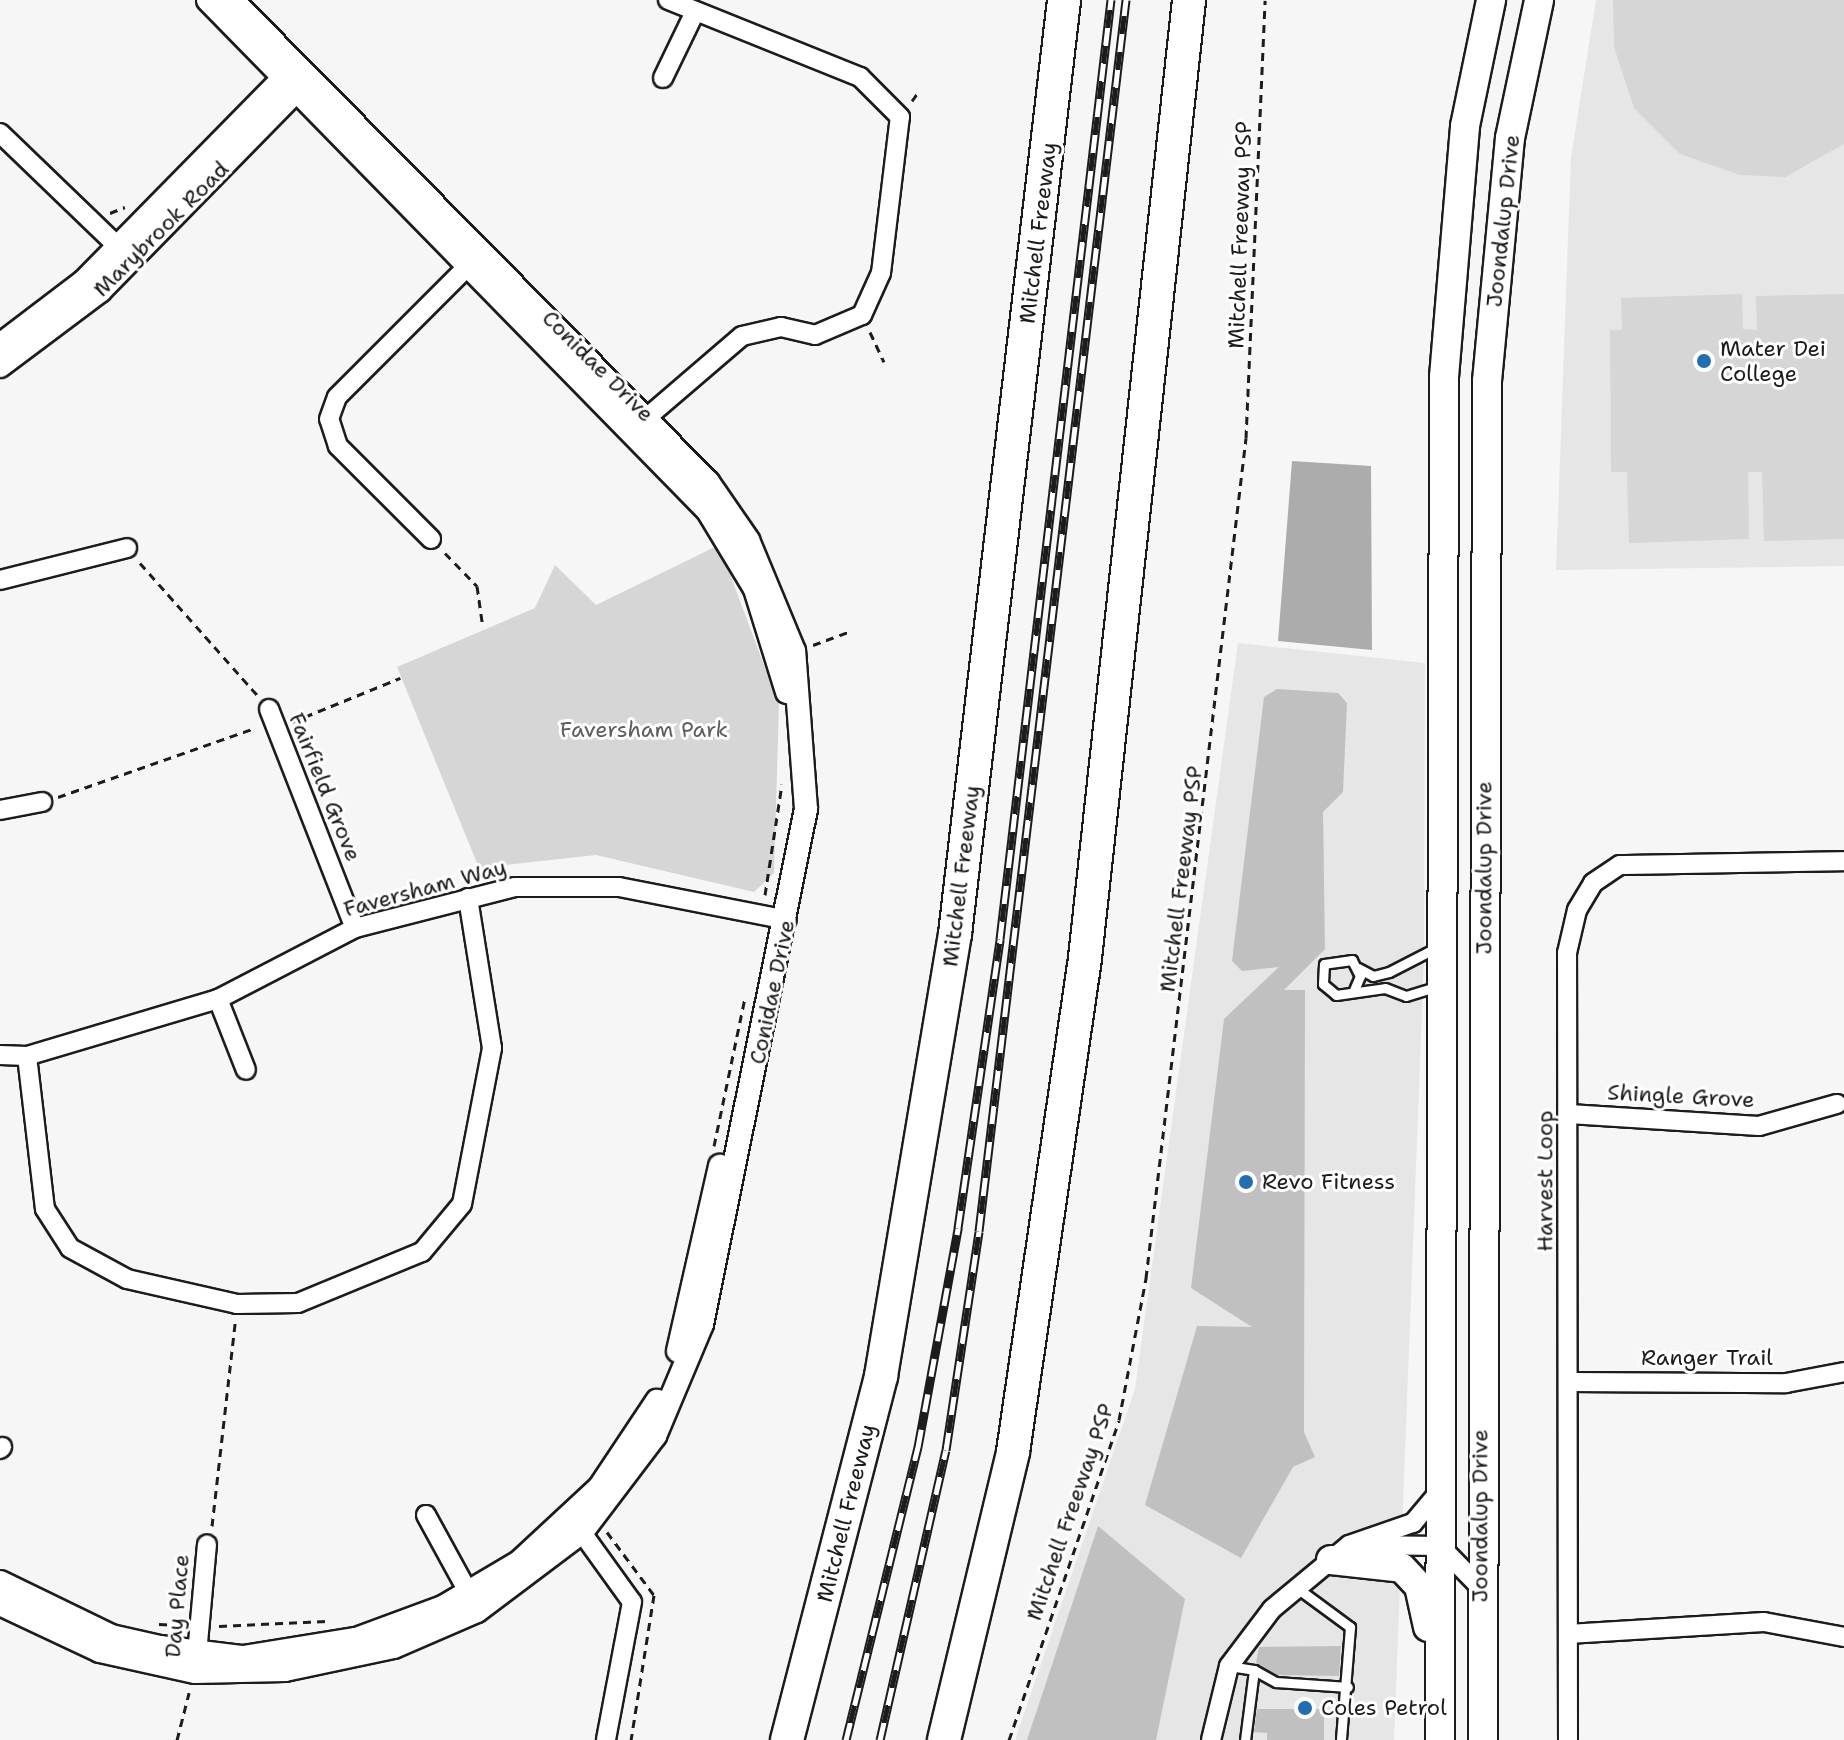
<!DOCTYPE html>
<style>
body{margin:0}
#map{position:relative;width:1844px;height:1740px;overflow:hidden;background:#f6f6f6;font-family:"Shantell Sans",sans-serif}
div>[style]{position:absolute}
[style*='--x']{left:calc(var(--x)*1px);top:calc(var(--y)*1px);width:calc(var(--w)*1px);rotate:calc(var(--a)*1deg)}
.built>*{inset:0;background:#e6e6e6}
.green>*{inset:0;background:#d6d6d6}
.water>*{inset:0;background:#acacac}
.building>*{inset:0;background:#c0c0c0}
.path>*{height:3px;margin-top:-1.5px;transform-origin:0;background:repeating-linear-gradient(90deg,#1c1c1c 0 8px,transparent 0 14px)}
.roads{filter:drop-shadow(2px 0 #1c1c1c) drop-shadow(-2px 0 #1c1c1c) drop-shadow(0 2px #1c1c1c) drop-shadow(0 -2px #1c1c1c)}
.service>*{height:9px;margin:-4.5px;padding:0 4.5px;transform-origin:4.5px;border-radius:4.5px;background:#fff}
.minor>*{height:18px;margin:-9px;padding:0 9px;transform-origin:9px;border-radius:9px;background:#fff}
.tertiary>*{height:22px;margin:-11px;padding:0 11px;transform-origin:11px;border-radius:11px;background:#fff}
.primary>*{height:28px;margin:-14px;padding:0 14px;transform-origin:14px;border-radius:14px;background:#fff}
.motorway>*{height:32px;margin:-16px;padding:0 16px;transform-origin:16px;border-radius:16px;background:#fff}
.rail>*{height:9px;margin-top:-4.5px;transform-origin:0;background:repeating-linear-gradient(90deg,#fff 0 18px,#1c1c1c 0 36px);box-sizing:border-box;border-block:2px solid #1c1c1c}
.dots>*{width:22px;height:22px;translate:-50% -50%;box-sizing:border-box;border:4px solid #fff;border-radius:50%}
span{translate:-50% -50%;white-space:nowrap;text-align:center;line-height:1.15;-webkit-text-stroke:6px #fff;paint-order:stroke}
.street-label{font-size:22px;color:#1c1c1c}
.poi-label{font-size:22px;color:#1c1c1c}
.left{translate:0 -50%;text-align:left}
.park-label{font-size:22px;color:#5d5d5d}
</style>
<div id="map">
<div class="built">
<div style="clip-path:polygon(1596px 0,1844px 0,1844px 566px,1556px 570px,1571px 157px)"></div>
<div style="clip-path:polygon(1238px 643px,1425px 663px,1424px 959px,1394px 1740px,1015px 1740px,1135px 1389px)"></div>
</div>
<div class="green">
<div style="clip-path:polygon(1613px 0,1844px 0,1844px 144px,1785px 177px,1740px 175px,1680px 154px,1634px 108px,1614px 47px)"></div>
<div style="clip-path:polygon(1742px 294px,1743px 329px,1757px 330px,1756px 296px,1844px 294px,1844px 539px,1764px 541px,1762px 472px,1748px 472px,1749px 539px,1629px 543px,1627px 472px,1611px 472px,1610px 330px,1622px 330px,1621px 298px)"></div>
<div style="clip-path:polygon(719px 545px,779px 705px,774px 873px,754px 892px,596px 855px,479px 868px,397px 667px,535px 608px,555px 565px,596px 605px)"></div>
</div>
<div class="water">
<div style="clip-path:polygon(1292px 461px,1371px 466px,1372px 650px,1278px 641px)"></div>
</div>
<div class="building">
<div style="clip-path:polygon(1277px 689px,1338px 693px,1347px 703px,1343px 792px,1323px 812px,1325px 949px,1284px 990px,1305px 990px,1304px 1432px,1315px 1457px,1293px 1467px,1241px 1558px,1145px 1505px,1197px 1326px,1252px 1327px,1191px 1288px,1224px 1019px,1279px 967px,1242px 971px,1232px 961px,1264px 697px)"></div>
<div style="clip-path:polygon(1098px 1526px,1185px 1599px,1156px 1740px,1027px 1740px)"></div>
<div style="clip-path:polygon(1341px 1646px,1339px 1676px,1278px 1675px,1256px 1663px,1259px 1647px)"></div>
<div style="clip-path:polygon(1257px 1709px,1324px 1709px,1324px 1740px,1267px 1740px,1267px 1733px,1254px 1732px)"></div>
</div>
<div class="path">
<div style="--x:912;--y:101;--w:12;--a:-55"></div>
<div style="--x:110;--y:213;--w:16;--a:-22"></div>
<div style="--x:870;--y:332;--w:33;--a:65"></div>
<div style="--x:445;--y:553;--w:46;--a:45.9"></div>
<div style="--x:477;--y:586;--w:42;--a:81.9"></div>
<div style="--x:140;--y:563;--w:176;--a:48.4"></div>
<div style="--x:813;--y:645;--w:40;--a:-20.2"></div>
<div style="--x:292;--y:722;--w:117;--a:-22.2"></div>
<div style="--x:58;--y:797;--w:209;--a:-19.3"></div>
<div style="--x:765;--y:895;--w:112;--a:-81.3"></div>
<div style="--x:714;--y:1146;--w:152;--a:-78.2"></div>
<div style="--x:212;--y:1526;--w:204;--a:-83.5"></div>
<div style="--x:607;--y:1532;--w:79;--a:53.3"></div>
<div style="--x:654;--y:1595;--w:147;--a:99"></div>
<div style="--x:159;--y:1624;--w:20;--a:3"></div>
<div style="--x:219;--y:1626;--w:108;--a:-2.7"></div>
<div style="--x:177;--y:1740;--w:49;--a:-75.7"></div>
<div style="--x:1009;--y:1740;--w:338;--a:-71"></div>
<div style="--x:1119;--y:1420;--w:145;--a:-79.2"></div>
<div style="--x:1146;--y:1278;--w:846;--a:-83.21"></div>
<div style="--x:1246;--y:438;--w:438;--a:-87.5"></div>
</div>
<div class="roads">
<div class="service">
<div style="--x:1358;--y:968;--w:17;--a:28"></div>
<div style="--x:1373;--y:976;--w:16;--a:-14"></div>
<div style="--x:1389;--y:972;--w:53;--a:-27.1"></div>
<div style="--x:1354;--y:990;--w:15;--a:-67"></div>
<div style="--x:1360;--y:976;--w:18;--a:-117"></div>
<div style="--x:1352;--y:960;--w:28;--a:172"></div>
<div style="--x:1324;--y:964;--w:20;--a:93"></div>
<div style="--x:1323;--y:984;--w:17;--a:40"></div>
<div style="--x:1336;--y:995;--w:49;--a:-8.1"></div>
<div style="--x:1385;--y:988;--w:22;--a:21"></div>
<div style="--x:1406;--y:996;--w:34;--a:-17"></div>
<div style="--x:1297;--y:1588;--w:66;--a:36.3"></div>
<div style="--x:1350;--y:1627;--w:113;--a:94.6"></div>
<div style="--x:1229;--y:1666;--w:25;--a:9"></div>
<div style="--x:1254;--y:1670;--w:71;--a:97.3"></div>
<div style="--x:1254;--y:1670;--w:25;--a:29"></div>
<div style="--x:1276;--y:1682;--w:72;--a:4"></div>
</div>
<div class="minor">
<div style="--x:663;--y:78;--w:71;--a:-64.2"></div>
<div style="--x:0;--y:133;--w:178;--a:43.9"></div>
<div style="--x:637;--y:426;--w:138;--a:-40.6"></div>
<div style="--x:742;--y:336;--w:40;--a:-13"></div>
<div style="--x:781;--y:327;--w:35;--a:13"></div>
<div style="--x:815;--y:335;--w:51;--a:-23.1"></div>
<div style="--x:862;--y:315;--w:46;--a:-65.7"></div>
<div style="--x:881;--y:273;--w:157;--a:-83.1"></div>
<div style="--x:900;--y:117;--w:57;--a:-135"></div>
<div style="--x:860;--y:77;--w:207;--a:-158.1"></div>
<div style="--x:431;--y:539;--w:132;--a:-135"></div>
<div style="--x:338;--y:446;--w:28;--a:-108"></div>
<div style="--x:329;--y:419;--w:23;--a:-70"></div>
<div style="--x:337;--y:397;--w:199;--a:-45"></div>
<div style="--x:0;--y:580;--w:131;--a:-14.1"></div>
<div style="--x:269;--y:709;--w:235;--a:68.6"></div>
<div style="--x:0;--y:810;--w:43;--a:-10.8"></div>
<div style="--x:218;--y:999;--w:76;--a:68.5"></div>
<div style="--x:0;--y:1055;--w:27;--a:2"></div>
<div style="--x:27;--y:1056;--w:199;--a:-16.6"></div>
<div style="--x:218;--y:999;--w:154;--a:-27.4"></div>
<div style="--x:355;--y:928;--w:165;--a:-14.4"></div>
<div style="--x:515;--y:887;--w:104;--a:0"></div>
<div style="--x:619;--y:887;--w:171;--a:11.1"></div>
<div style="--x:27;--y:1056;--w:154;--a:83.3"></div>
<div style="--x:45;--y:1209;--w:46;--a:57.3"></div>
<div style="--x:70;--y:1248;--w:65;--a:28.5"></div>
<div style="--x:127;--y:1279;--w:113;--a:12.8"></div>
<div style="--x:237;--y:1304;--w:61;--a:-0.9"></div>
<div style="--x:298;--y:1303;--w:134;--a:-22.4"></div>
<div style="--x:422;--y:1252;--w:62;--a:-50.2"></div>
<div style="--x:462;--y:1204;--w:159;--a:-79.1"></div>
<div style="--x:492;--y:1048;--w:152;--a:-99.1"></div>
<div style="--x:1569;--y:1114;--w:190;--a:3.6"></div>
<div style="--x:1759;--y:1126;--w:81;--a:-15.8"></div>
<div style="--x:1569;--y:1382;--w:217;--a:0.3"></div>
<div style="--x:1786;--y:1383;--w:59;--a:-10.7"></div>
<div style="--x:0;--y:1449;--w:3;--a:-45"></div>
<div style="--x:426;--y:1515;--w:98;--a:61.3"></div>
<div style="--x:575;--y:1523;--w:97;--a:54.2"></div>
<div style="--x:632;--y:1602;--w:140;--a:100.7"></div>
<div style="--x:1364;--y:1545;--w:76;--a:0.8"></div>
<div style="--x:1440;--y:1546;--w:56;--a:45.7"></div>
<div style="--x:1568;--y:1634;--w:196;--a:-3.5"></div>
<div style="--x:1764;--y:1622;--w:81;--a:10.6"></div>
<div style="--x:196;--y:1665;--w:121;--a:-84.8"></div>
<div style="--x:1211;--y:1740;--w:76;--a:-76.3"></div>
<div style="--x:1229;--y:1666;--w:71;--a:-53"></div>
<div style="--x:1272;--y:1609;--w:100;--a:-39.7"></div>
<div style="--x:1349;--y:1545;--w:68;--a:-19"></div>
<div style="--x:1413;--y:1523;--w:42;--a:-49.8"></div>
<div style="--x:1568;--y:1740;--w:787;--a:-90.07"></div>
<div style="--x:1567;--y:953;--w:44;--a:-76.9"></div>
<div style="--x:1577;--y:910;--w:31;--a:-59"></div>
<div style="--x:1593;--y:883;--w:32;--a:-34"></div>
<div style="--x:1620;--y:865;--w:224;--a:-1"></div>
</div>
<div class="tertiary">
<div style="--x:208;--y:0;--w:715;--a:45.62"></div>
<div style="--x:708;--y:511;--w:91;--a:58.9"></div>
<div style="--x:755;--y:589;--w:108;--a:72.7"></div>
<div style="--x:0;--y:345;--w:104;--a:-37.2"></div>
<div style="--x:83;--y:282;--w:298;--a:-45.5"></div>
<div style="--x:0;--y:366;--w:125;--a:-36.9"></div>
<div style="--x:100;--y:291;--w:293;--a:-45.6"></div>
<div style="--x:678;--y:1351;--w:190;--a:-77.2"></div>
<div style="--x:0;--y:1582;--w:123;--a:25.9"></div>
<div style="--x:111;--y:1636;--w:50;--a:12.7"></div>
<div style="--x:160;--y:1647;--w:84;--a:6.9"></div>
<div style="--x:243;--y:1657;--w:114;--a:-9.1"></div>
<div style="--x:356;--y:1639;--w:93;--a:-20.2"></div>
<div style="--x:443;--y:1607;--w:88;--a:-30.6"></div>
<div style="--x:519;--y:1562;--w:109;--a:-42.8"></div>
<div style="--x:599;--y:1488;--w:105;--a:-56.3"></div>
<div style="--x:0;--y:1604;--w:110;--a:25.2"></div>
<div style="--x:100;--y:1651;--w:97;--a:12.5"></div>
<div style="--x:195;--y:1672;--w:90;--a:-1.3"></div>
<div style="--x:285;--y:1670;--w:111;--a:-11.9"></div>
<div style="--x:394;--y:1647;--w:90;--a:-23.4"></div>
<div style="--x:477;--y:1611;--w:131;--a:-37"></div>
<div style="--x:582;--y:1532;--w:121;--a:-52.8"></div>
<div style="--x:655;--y:1436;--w:121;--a:-67.2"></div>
<div style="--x:702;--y:1324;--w:525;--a:-78.58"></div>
<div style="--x:806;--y:809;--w:158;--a:-94.3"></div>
<div style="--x:794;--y:651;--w:120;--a:-112.5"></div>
<div style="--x:748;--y:540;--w:70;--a:-124.6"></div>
<div style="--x:708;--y:482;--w:677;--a:-134.64"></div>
</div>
<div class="primary">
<div style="--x:1331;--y:1560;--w:71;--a:6.4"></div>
<div style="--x:1402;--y:1568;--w:25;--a:47"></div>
<div style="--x:1419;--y:1586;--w:42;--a:77.6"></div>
<div style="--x:1440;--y:1740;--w:1363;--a:-89.83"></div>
<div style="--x:1444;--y:377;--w:252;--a:-85.2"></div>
<div style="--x:1465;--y:126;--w:129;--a:-78.3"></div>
<div style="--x:1483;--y:1740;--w:1359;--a:-89.83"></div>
<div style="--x:1487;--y:381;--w:244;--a:-84.6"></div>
<div style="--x:1510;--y:138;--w:141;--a:-78.1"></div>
</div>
<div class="motorway">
<div style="--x:787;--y:1740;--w:376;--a:-75.5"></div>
<div style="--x:881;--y:1376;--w:448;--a:-80.5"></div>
<div style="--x:955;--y:934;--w:940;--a:-83.34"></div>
<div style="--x:944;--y:1740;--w:296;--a:-76.5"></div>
<div style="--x:1013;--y:1452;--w:499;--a:-81.7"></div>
<div style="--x:1085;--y:958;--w:964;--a:-83.8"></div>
</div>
</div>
<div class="rail">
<div style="--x:846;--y:1740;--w:302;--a:-76.2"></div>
<div style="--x:918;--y:1447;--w:223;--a:-79.6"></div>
<div style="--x:958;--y:1228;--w:292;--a:-81.7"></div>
<div style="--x:1000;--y:939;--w:946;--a:-83.26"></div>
<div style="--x:880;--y:1740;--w:297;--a:-77.2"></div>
<div style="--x:946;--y:1450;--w:221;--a:-81.4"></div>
<div style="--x:979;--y:1231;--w:1240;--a:-83.19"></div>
</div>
<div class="dots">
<div style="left:1704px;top:361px;background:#1f6fb2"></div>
<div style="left:1246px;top:1182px;background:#1f6fb2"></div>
<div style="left:1305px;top:1708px;background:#1f6fb2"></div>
</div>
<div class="street-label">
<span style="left:1503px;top:221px;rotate:-84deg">Joondalup Drive</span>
<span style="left:161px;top:229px;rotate:-45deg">Marybrook Road</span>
<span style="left:1038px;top:233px;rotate:-83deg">Mitchell Freeway</span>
<span style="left:1240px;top:235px;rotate:-88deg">Mitchell Freeway PSP</span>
<span style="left:598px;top:366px;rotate:45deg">Conidae Drive</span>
<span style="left:325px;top:787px;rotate:68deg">Fairfield Grove</span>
<span style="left:1484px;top:868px;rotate:-90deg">Joondalup Drive</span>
<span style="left:961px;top:876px;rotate:-83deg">Mitchell Freeway</span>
<span style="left:1181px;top:879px;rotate:-83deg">Mitchell Freeway PSP</span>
<span style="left:425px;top:888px;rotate:-15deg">Faversham Way</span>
<span style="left:772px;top:992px;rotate:-78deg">Conidae Drive</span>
<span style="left:1681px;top:1096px;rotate:3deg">Shingle Grove</span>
<span style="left:1545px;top:1181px;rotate:-90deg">Harvest Loop</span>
<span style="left:1707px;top:1358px">Ranger Trail</span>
<span style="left:1070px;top:1512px;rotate:-71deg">Mitchell Freeway PSP</span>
<span style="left:846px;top:1513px;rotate:-76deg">Mitchell Freeway</span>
<span style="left:1480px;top:1516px;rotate:-90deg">Joondalup Drive</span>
<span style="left:177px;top:1606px;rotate:-85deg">Day Place</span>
</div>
<div class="poi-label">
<span class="left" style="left:1720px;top:361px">Mater Dei<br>College</span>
<span class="left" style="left:1262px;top:1182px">Revo Fitness</span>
<span class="left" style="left:1321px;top:1708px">Coles Petrol</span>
</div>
<div class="park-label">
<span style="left:644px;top:730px">Faversham Park</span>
</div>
</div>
